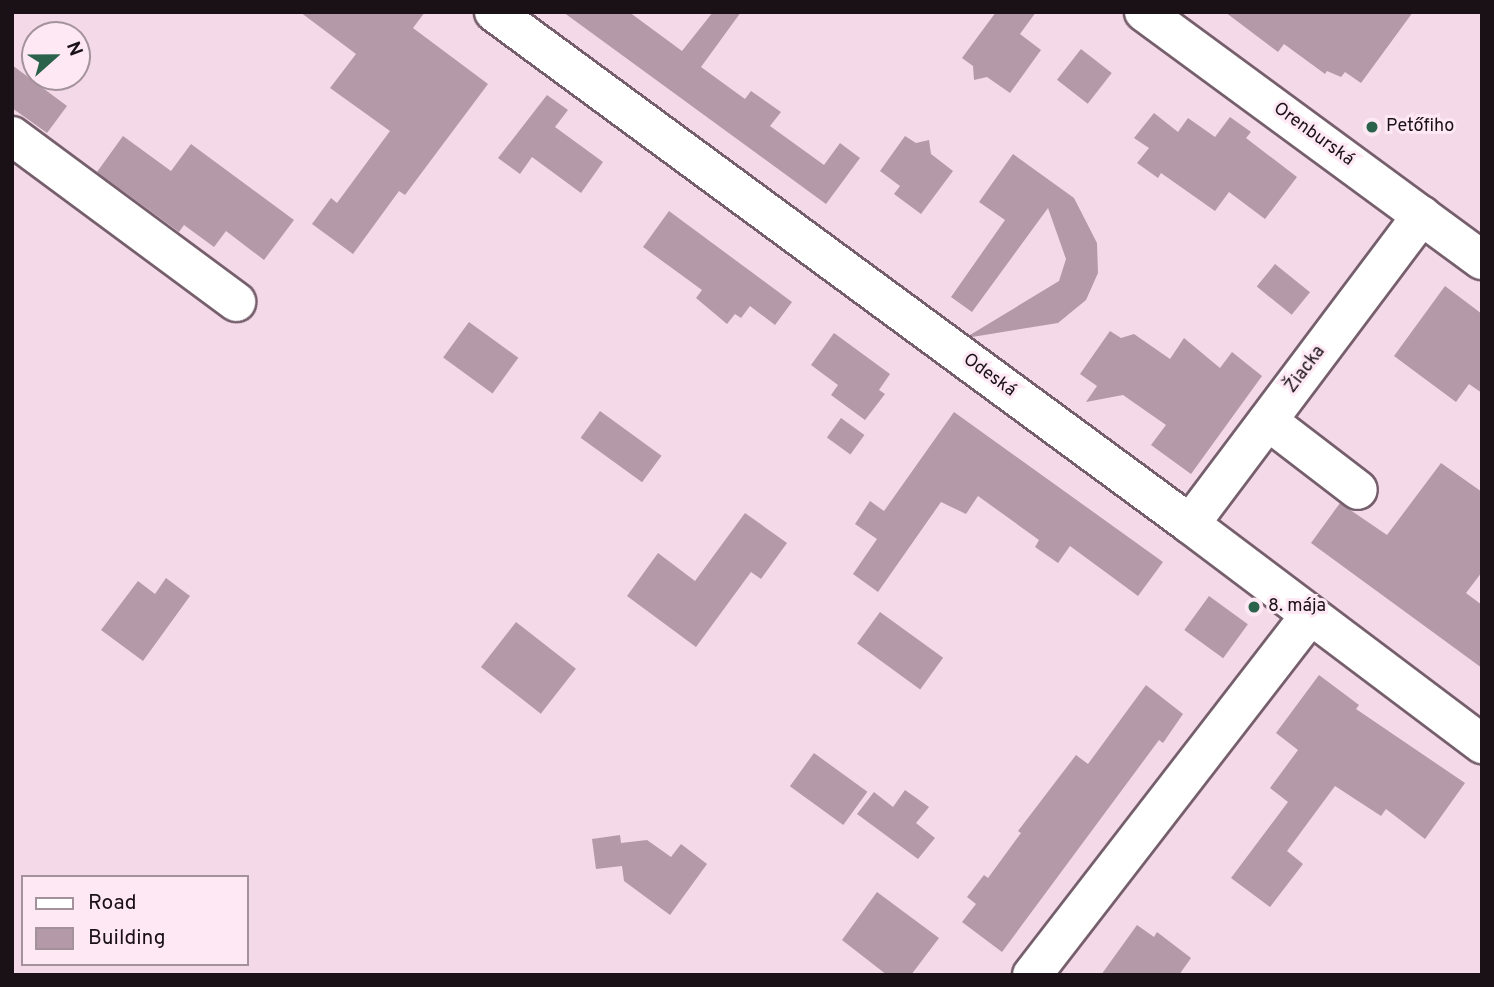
<!DOCTYPE html>
<meta charset="utf-8">
<style>
body{margin:0}
#map{position:relative;width:1494px;height:987px;overflow:hidden;background:#f4d9e8;font-family:Overpass,sans-serif}
div>[style]{position:absolute}
[style*='--x']{left:calc(var(--x)*1px);top:calc(var(--y)*1px);width:calc(var(--w)*1px);rotate:calc(var(--a)*1deg)}
.building>*{inset:0;background:#b49aa8;transform-origin:0 0}
.roads{filter:drop-shadow(2px 0 #765f6c) drop-shadow(-2px 0 #765f6c) drop-shadow(0 2px #765f6c) drop-shadow(0 -2px #765f6c)}
.minor>*{height:38px;margin:-19px;padding:0 19px;transform-origin:19px;border-radius:19px;background:#fff}
.dots>*{width:19px;height:19px;translate:-50% -50%;box-sizing:border-box;border:4px solid #fee8f4;border-radius:50%}
span{translate:-50% -50%;white-space:nowrap;text-align:center;line-height:1.15;-webkit-text-stroke:6px #fee8f4;paint-order:stroke}
.poi-label{font-size:18px;color:#1a1116}
.left{translate:0 -50%;text-align:left}
.street-label{font-size:18px;color:#1a1116}
.frame{position:absolute;inset:0;border:14px solid #1a1116;pointer-events:none}
.legend{position:absolute;left:21px;top:875px;width:228px;height:91px;box-sizing:border-box;background:#fee8f4;border:2px solid #a3929b;margin:0;padding:9px 12px;list-style:none;font-size:21px;color:#1a1116}
.legend li{display:flex;align-items:center;gap:14px;height:35px}
.legend b{width:35px;border:2px solid #a3929b}
.north{position:absolute;left:21px;top:21px;width:70px;height:70px;box-sizing:border-box;background:#fee8f4;border:2px solid #a3929b;border-radius:50%;rotate:69deg;font-size:19px;font-weight:700;line-height:28px;text-align:center;color:#1a1116}
.north::after{content:'';display:block;margin:auto;width:24px;height:32px;background:#2a624b;clip-path:polygon(50% 0,100% 100%,50% 72%,0 100%)}
</style>
<div id="map">
<div class="building">
<div style="clip-path:polygon(300px 12px,425px 12px,413px 28px,488px 84px,405px 195px,399px 191px,353px 254px,312px 224px,331px 198px,337px 203px,390px 131px,330px 88px,356px 54px)"></div>
<div style="clip-path:polygon(563px 12px,629px 12px,682px 51px,713px 12px,741px 12px,701px 67px,745px 99px,751px 91px,781px 112px,770px 126px,824px 165px,840px 143px,860px 158px,826px 204px)"></div>
<div style="clip-path:polygon(996px 12px,1036px 12px,1020px 34px,1041px 50px,1010px 93px,987px 77px,974px 80px,973px 66px,962px 58px)"></div>
<div style="clip-path:polygon(1225px 12px,1413px 12px,1361px 83px,1345px 72px,1341px 77px,1327px 71px,1325px 74px,1284px 44px,1278px 52px)"></div>
<div style="left:1081px;top:49px;width:39px;height:39px;rotate:38deg"></div>
<div style="clip-path:polygon(12px 65px,67px 106px,47px 133px,12px 108px)"></div>
<div style="clip-path:polygon(547px 95px,568px 110px,555px 127px,603px 162px,581px 193px,532px 157px,520px 174px,498px 158px)"></div>
<div style="clip-path:polygon(1154px 113px,1178px 132px,1188px 118px,1215px 137px,1230px 117px,1251px 132px,1246px 138px,1297px 177px,1265px 219px,1229px 192px,1215px 211px,1161px 173px,1158px 178px,1137px 163px,1149px 148px,1134px 138px)"></div>
<div style="clip-path:polygon(123px 136px,171px 171px,191px 144px,294px 220px,264px 260px,226px 231px,214px 247px,184px 225px,179px 232px,97px 172px)"></div>
<div style="clip-path:polygon(905px 136px,916px 143px,929px 140px,931px 154px,953px 171px,921px 214px,894px 194px,900px 186px,880px 171px)"></div>
<div style="clip-path:polygon(1013px 154px,1074px 198px,1097px 243px,1098px 273px,1086px 300px,1058px 323px,972px 337px,970px 335px,1059px 281px,1066px 259px,1048px 208px,972px 312px,951px 297px,1005px 220px,979px 202px)"></div>
<div style="clip-path:polygon(669px 211px,792px 302px,775px 325px,750px 306px,741px 318px,735px 314px,727px 324px,696px 298px,702px 290px,643px 247px)"></div>
<div style="left:1275px;top:264px;width:45px;height:29px;rotate:39deg"></div>
<div style="clip-path:polygon(1445px 286px,1482px 314px,1482px 393px,1469px 384px,1456px 402px,1394px 356px)"></div>
<div style="left:469px;top:322px;width:61px;height:44px;rotate:36deg"></div>
<div style="clip-path:polygon(1110px 331px,1121px 338px,1134px 334px,1170px 359px,1184px 338px,1220px 368px,1232px 352px,1262px 376px,1191px 474px,1151px 445px,1166px 425px,1123px 395px,1086px 402px,1097px 386px,1080px 374px)"></div>
<div style="clip-path:polygon(834px 333px,890px 374px,879px 390px,885px 394px,865px 420px,831px 395px,838px 385px,811px 365px)"></div>
<div style="left:600px;top:411px;width:76px;height:33px;rotate:36deg"></div>
<div style="clip-path:polygon(954px 412px,1163px 562px,1138px 596px,1070px 546px,1058px 563px,1035px 547px,1039px 540px,978px 496px,966px 514px,941px 502px,878px 592px,853px 574px,877px 539px,855px 524px,870px 501px,884px 511px)"></div>
<div style="left:841px;top:418px;width:29px;height:24px;rotate:36deg"></div>
<div style="clip-path:polygon(1441px 463px,1482px 492px,1482px 572px,1466px 593px,1482px 605px,1482px 668px,1311px 543px,1340px 503px,1387px 535px)"></div>
<div style="clip-path:polygon(745px 513px,787px 543px,761px 579px,751px 572px,696px 647px,627px 596px,658px 553px,695px 581px)"></div>
<div style="clip-path:polygon(166px 578px,190px 596px,143px 661px,101px 630px,138px 581px,155px 594px)"></div>
<div style="left:1209px;top:596px;width:48px;height:42px;rotate:36deg"></div>
<div style="left:880px;top:612px;width:78px;height:39px;rotate:36deg"></div>
<div style="left:516px;top:622px;width:76px;height:57px;rotate:38deg"></div>
<div style="clip-path:polygon(1319px 675px,1359px 705px,1356px 709px,1465px 783px,1425px 839px,1386px 809px,1381px 816px,1335px 786px,1287px 851px,1303px 864px,1270px 907px,1231px 878px,1288px 802px,1270px 788px,1298px 750px,1276px 733px)"></div>
<div style="clip-path:polygon(1146px 685px,1183px 714px,1163px 743px,1159px 740px,1002px 952px,962px 922px,976px 904px,967px 897px,984px 875px,988px 878px,1021px 833px,1018px 831px,1076px 755px,1088px 764px)"></div>
<div style="left:814px;top:753px;width:66px;height:41px;rotate:36deg"></div>
<div style="clip-path:polygon(905px 790px,929px 807px,916px 823px,935px 838px,918px 859px,857px 814px,874px 792px,893px 807px)"></div>
<div style="clip-path:polygon(620px 835px,621px 843px,647px 840px,671px 857px,681px 844px,707px 864px,670px 915px,624px 881px,622px 866px,596px 869px,592px 839px)"></div>
<div style="clip-path:polygon(877px 892px,939px 938px,911px 975px,887px 975px,842px 940px)"></div>
<div style="clip-path:polygon(1137px 925px,1154px 937px,1157px 932px,1191px 958px,1179px 975px,1101px 975px)"></div>
</div>
<div class="roads">
<div class="minor">
<div style="--x:494;--y:12;--w:864;--a:36.34"></div>
<div style="--x:1190;--y:524;--w:366;--a:37"></div>
<div style="--x:1144;--y:12;--w:419;--a:36.3"></div>
<div style="--x:12;--y:136;--w:279;--a:36.5"></div>
<div style="--x:1268;--y:421;--w:113;--a:37.5"></div>
<div style="--x:1190;--y:524;--w:386;--a:-53.1"></div>
<div style="--x:1032;--y:975;--w:453;--a:-52.3"></div>
</div>
</div>
<div class="dots">
<div style="left:1372px;top:127px;background:#2a624b"></div>
<div style="left:1254px;top:607px;background:#2a624b"></div>
</div>
<div class="poi-label">
<span class="left" style="left:1386px;top:127px">Petőfiho</span>
<span class="left" style="left:1268px;top:607px">8. mája</span>
</div>
<div class="street-label">
<span style="left:1313px;top:135px;rotate:36deg">Orenburská</span>
<span style="left:1306px;top:370px;rotate:-53deg">Žiacka</span>
<span style="left:989px;top:376px;rotate:36deg">Odeská</span>
</div>
<div class="frame"></div>
<ul class="legend">
<li><b style="height:9px;background:#fff"></b>Road</li>
<li><b style="height:19px;background:#b49aa8"></b>Building</li>
</ul>
<div class="north">N</div>
</div>
